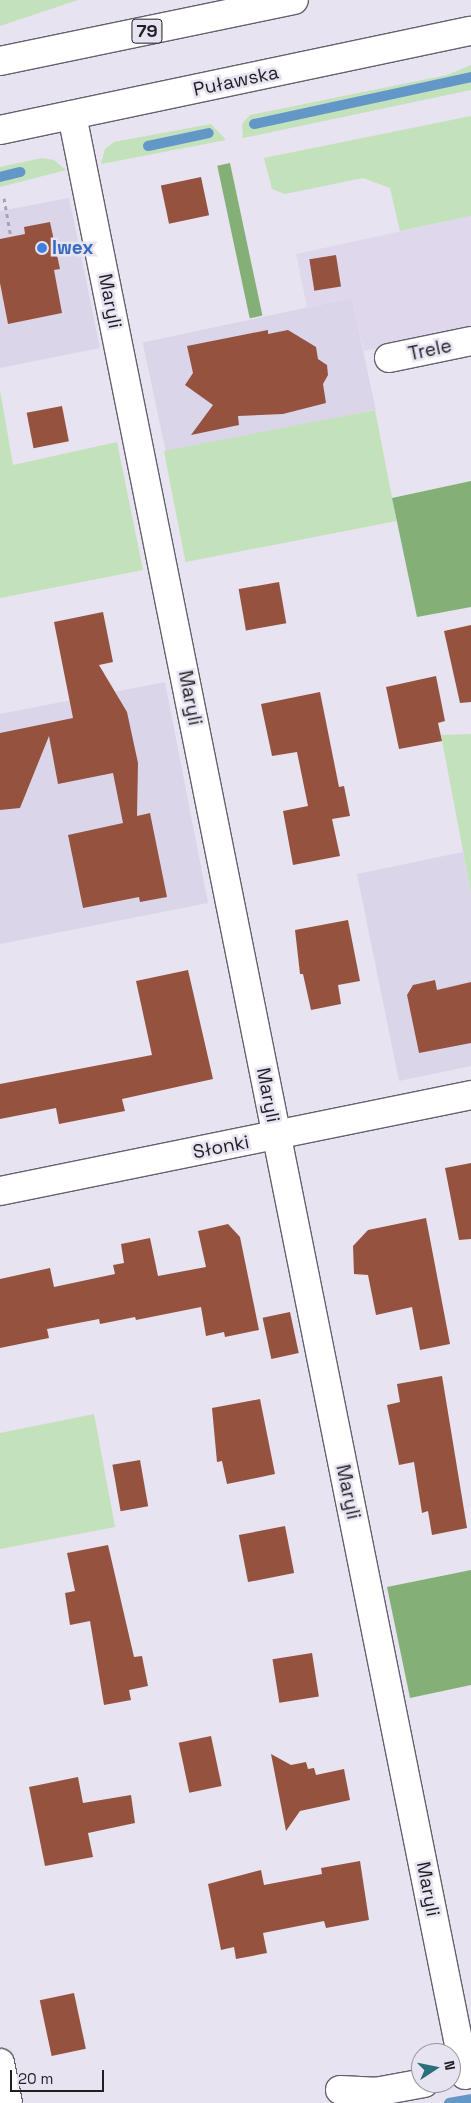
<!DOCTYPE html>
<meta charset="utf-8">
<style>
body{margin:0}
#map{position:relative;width:471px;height:2103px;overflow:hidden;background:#e7e3f0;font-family:"Space Grotesk",sans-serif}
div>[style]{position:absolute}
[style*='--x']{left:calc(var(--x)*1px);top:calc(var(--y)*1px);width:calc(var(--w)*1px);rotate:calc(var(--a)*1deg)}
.built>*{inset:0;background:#dbd5e9;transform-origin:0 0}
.industrial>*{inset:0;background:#dfd8ed}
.green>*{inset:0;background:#c3e1ba;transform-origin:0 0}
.forest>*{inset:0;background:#84b077;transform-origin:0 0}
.stream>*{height:10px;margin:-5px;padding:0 5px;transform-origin:5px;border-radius:5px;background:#6297c8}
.building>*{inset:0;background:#95533f;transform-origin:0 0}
.path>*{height:3px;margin-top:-1.5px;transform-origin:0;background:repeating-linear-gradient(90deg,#a7a4ae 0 4px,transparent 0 8px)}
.roads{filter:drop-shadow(1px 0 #64616c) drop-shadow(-1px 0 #64616c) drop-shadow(0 1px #64616c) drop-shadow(0 -1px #64616c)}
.minor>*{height:28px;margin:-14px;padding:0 14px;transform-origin:14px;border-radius:14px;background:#fff}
.major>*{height:28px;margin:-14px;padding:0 14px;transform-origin:14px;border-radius:14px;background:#fff}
.dots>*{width:14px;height:14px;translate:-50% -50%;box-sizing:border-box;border:2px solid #e7e3f0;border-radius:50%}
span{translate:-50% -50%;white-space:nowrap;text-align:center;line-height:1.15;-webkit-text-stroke:5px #e7e3f0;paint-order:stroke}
.shield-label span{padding:1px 4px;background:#e7e3f0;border:1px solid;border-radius:4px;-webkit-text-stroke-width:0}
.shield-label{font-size:18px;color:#1f1e22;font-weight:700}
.street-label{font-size:19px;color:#1f1e22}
.shop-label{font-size:19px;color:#366cbe;font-weight:700}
.left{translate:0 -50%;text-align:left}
.north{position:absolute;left:411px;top:2043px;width:50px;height:50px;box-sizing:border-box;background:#e7e3f0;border:1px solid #97949e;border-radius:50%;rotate:79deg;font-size:14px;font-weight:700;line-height:20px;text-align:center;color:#1f1e22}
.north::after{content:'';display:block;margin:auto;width:18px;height:22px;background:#28707b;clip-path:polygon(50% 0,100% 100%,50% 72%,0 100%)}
.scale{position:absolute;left:10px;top:2070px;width:94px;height:22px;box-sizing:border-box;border:2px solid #1f1e22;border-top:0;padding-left:6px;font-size:15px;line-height:18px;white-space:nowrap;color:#1f1e22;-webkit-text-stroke:4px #e7e3f0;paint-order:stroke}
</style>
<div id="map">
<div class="built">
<div style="clip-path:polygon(69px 198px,100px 348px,0 368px,0 211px)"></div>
<div style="left:352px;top:298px;width:114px;height:214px;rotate:78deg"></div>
<div style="clip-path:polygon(165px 682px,208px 903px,0 944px,0 714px)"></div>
<div style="clip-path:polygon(463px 852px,471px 893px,471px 1066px,399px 1081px,357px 874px)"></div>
</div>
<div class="industrial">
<div style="clip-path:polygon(471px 216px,471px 329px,364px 351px,352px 298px,307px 307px,296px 254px)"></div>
</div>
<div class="green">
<div style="clip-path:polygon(0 0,78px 0,0 26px)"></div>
<div style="clip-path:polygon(471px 65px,471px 90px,243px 138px,242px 124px,250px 115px,447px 75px)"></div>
<div style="clip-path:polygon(471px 116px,471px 216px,400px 231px,390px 188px,363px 178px,285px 194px,272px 189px,264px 158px)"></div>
<div style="clip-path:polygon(211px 124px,226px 140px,101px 164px,105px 149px,114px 142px)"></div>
<div style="clip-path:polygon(42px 158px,54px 160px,66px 170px,0 187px,0 167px)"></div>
<div style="clip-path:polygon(0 390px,13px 465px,117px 442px,143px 570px,0 598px)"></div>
<div style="left:375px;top:410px;width:113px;height:215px;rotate:79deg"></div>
<div style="clip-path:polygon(471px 734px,471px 893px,441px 735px)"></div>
<div style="clip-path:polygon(94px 1414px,115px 1527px,0 1549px,0 1433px)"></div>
</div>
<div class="forest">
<div style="left:230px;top:163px;width:156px;height:13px;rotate:78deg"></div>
<div style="clip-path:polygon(471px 481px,471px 607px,417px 617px,392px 498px)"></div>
<div style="clip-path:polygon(471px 1570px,471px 1685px,410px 1698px,387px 1587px)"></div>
</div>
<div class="stream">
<div style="--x:254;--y:124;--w:222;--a:-12.2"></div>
<div style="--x:148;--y:146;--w:62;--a:-12"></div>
<div style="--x:0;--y:177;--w:21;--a:-14"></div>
<div style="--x:449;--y:2103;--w:22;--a:-10"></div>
</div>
<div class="building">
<div style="left:201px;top:177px;width:39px;height:41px;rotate:78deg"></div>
<div style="clip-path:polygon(50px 222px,60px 269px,54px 270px,62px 313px,8px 324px,0 283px,0 239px,25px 234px,24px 227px)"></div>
<div style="left:336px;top:255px;width:32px;height:27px;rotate:81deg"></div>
<div style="clip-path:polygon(268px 330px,268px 334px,288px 330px,316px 347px,318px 359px,327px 365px,328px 375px,323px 384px,326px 403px,283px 414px,238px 416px,239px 425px,191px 435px,213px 405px,185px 385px,193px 373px,187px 346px)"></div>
<div style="left:62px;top:406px;width:36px;height:36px;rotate:79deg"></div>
<div style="left:279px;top:582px;width:42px;height:41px;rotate:80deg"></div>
<div style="clip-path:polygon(103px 612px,113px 662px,99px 665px,127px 712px,138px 763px,137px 816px,150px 813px,167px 897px,140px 902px,139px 897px,83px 908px,68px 835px,123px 823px,113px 773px,58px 784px,49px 736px,20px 808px,0 810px,0 733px,73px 718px,54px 622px)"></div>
<div style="clip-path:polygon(471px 625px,471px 702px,460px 703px,444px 631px)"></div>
<div style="clip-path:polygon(436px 676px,445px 721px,438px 723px,442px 741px,399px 749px,386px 687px)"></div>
<div style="clip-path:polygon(320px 692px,339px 787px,344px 786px,350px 816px,332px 819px,340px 856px,293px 865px,283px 811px,308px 806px,297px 752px,272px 756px,261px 704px)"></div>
<div style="clip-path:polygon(348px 920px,360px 981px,338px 985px,341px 1004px,311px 1010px,303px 974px,300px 974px,295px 930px)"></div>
<div style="clip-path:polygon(188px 970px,213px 1079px,122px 1099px,125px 1111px,59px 1124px,56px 1108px,0 1119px,0 1084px,152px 1055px,136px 981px)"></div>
<div style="clip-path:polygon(435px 980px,437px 990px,471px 982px,471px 1043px,419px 1053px,407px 995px,413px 985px)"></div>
<div style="clip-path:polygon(471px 1163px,471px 1239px,459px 1240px,445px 1168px)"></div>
<div style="clip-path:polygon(426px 1218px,450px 1344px,420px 1350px,412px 1307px,376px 1315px,368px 1275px,354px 1274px,353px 1246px,368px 1230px)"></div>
<div style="clip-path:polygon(228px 1224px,240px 1237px,259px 1330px,225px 1337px,224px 1332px,206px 1336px,201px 1307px,136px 1320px,135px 1317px,100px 1324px,99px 1319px,47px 1329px,49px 1338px,0 1348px,0 1279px,50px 1268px,54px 1287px,115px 1274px,113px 1265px,124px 1263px,121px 1244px,150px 1238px,158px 1276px,206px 1267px,198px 1231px)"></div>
<div style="left:290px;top:1312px;width:42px;height:28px;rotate:78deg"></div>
<div style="clip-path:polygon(442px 1376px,467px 1528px,432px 1535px,428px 1511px,422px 1513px,414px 1462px,399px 1465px,387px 1405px,400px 1402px,397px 1384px)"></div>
<div style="clip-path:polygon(260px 1399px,275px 1474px,227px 1484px,222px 1461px,217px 1462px,212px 1408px)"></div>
<div style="left:140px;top:1460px;width:47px;height:28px;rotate:80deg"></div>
<div style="left:285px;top:1526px;width:48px;height:47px;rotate:79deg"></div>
<div style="clip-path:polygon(108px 1545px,134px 1657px,142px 1656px,148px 1686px,129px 1690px,131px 1700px,104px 1705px,90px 1621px,70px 1625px,65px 1593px,75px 1591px,67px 1553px)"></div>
<div style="left:312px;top:1653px;width:44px;height:40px;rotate:81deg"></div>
<div style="left:211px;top:1736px;width:51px;height:33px;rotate:78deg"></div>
<div style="clip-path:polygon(271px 1754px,291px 1765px,306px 1762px,308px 1769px,314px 1768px,316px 1775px,344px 1769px,350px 1800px,300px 1811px,286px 1831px)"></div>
<div style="clip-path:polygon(78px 1777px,83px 1803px,131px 1795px,135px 1823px,88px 1833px,93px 1857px,45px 1866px,29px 1787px)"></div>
<div style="clip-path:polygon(360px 1861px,369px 1920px,326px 1928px,324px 1921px,263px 1933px,267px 1953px,236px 1959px,234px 1947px,221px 1950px,208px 1884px,261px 1870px,264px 1885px,322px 1874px,321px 1868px)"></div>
<div style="left:74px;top:1993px;width:57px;height:35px;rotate:78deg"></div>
</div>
<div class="path">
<div style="--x:4;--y:198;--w:40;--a:80"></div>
</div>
<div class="roads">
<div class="minor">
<div style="--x:72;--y:115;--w:1999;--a:78.66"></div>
<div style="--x:389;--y:358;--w:84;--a:-11.7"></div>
<div style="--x:0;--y:1191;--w:481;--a:-11.5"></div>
<div style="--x:0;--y:2063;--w:41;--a:78.7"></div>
<div style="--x:340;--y:2090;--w:35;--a:3"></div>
<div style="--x:375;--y:2092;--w:50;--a:-10.4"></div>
</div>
<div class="major">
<div style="--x:0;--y:61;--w:300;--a:-11.7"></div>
<div style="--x:0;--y:130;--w:481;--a:-11.9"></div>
</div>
</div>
<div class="dots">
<div style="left:42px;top:248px;background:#3f7fe0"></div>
</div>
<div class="shield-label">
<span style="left:147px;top:31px">79</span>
</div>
<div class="street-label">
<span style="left:236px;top:81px;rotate:-12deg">Puławska</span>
<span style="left:110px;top:301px;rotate:79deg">Maryli</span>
<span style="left:430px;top:350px;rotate:-12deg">Trele</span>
<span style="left:190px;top:698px;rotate:79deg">Maryli</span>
<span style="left:268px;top:1095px;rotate:79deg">Maryli</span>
<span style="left:221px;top:1147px;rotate:-11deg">Słonki</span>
<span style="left:348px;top:1492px;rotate:78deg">Maryli</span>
<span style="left:428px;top:1889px;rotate:79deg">Maryli</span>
</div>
<div class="shop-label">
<span class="left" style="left:52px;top:248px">Iwex</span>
</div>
<div class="north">N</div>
<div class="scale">20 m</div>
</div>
